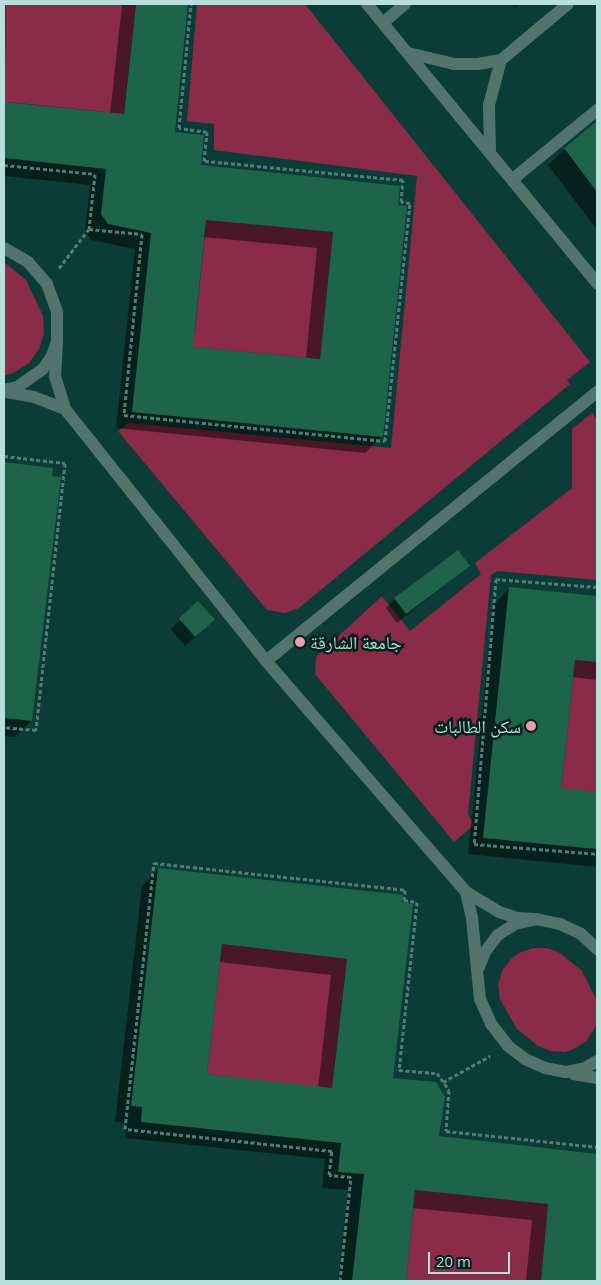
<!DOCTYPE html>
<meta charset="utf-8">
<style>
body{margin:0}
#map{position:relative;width:601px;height:1285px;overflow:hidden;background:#0c3c37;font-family:"Open Sans","Noto Naskh Arabic",sans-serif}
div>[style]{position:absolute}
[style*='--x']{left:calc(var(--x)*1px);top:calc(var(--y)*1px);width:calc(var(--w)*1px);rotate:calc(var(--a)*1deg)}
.green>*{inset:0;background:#892b49}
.shadow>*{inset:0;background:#0007}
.building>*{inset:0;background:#1d644b;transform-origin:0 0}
.path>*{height:3px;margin-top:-1.5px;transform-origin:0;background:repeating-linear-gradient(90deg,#517d78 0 4px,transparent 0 6.5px)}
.minor>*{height:12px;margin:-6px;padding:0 6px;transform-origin:6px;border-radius:6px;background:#53736e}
.dots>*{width:14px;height:14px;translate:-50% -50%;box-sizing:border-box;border:2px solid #00211e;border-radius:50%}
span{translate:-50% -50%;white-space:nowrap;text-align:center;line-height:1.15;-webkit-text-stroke:5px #00211e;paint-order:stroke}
.poi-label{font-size:18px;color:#b7ded8}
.left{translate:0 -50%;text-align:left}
.right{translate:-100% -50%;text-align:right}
.frame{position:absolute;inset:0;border:5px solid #b7ded8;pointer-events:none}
.scale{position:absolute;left:428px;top:1252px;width:82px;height:22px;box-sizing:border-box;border:2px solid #b7ded8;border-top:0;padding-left:6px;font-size:15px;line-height:18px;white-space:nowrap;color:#b7ded8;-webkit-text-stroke:4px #00211e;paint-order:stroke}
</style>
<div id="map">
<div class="green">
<div style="clip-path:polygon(6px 4px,136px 4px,121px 137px,106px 112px,9px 102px,6px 122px,4px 122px)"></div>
<div style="clip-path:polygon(197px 4px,305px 4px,590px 362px,567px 380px,570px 384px,299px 608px,285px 613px,267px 610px,118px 431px,129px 423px,391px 448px,417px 176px,214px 150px,214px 124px,187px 121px)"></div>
<div style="clip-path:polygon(187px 218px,333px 232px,320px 359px,172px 345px,173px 330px,195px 332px,205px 234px)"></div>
<div style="clip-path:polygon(4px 262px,26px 280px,43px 316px,44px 333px,39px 349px,29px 363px,15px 372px,4px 376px)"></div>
<div style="clip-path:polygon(592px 413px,597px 420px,597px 580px,497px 571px,491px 575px,468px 814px,474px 825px,454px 842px,315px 674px,316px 657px,382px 596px,410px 631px,481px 574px,475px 563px,572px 488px,572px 429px)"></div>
<div style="clip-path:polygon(575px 660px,597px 662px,597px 792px,576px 790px,559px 808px)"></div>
<div style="clip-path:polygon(222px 944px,372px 962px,345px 974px,334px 1069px,353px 1091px,207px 1074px)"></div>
<div style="clip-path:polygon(533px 948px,547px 948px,560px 953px,582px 971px,597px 1001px,597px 1020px,594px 1030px,586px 1041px,574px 1049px,565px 1052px,551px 1051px,538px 1046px,517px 1029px,500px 999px,498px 985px,502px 971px,510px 960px,519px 953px)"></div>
<div style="clip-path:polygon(417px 1173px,434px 1192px,534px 1202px,550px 1185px,541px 1281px,406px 1281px)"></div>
</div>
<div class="shadow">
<div style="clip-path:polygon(evenodd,107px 4px,187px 4px,173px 133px,200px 167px,397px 206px,381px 437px,365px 453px,116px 428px,135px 249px,91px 240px,85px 231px,90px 185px,4px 176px,4px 103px,110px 114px,122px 5px,107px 4px,203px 237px,317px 248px,306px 359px,192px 348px,203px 237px)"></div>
<div style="clip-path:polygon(512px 4px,520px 4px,515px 8px)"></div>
<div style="clip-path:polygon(597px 123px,597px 230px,548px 165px,565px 149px)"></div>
<div style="clip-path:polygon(4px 464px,51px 469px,31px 721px,15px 737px,4px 736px)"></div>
<div style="clip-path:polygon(469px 566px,397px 623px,386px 608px,395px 599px)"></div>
<div style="clip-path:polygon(509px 589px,597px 597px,597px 680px,572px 677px,560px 790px,597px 794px,597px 867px,468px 854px,493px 605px)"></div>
<div style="clip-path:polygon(180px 620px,204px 630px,185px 646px,171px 629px)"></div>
<div style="clip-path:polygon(evenodd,158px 869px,402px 896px,392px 1079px,438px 1137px,597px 1155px,597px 1281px,526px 1281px,532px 1220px,412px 1208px,405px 1281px,338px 1281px,348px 1190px,322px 1188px,325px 1159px,125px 1138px,127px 1123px,115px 1122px,142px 886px,158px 869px,219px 962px,331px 975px,318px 1088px,205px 1075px,219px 962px)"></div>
</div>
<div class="building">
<div style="clip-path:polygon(evenodd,136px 4px,188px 4px,175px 132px,204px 135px,201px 165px,400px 186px,398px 205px,407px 206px,383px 437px,132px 412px,151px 233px,108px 224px,101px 214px,106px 169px,4px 158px,4px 102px,124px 114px,136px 4px,206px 220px,333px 232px,320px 359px,193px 347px,206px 220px)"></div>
<div style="clip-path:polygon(597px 121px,597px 192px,564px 148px)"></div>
<div style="clip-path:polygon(4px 462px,53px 468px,52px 476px,61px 477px,32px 721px,4px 718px)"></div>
<div style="left:458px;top:550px;width:20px;height:80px;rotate:53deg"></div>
<div style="clip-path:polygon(509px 587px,597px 596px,597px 662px,575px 660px,561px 788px,597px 792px,597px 849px,483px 838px)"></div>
<div style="left:198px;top:601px;width:25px;height:26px;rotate:48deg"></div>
<div style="clip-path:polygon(evenodd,158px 868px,403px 895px,402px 902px,413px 904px,393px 1078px,436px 1082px,445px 1097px,439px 1136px,597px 1154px,597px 1281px,541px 1281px,548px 1204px,415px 1190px,406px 1281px,352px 1281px,364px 1174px,338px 1172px,341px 1143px,141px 1122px,142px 1107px,131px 1106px,158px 868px,222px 944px,347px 959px,332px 1088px,207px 1074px,222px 944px)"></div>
</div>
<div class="path">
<div style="--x:4;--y:165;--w:91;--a:5.6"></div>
<div style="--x:95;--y:174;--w:55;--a:96.2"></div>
<div style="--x:89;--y:229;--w:53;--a:5.4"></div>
<div style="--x:142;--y:234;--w:182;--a:95.7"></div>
<div style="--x:124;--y:415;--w:262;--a:5.7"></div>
<div style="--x:385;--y:441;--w:239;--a:-84"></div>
<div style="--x:410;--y:203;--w:9;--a:-174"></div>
<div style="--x:401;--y:202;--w:22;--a:-85"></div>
<div style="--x:403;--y:180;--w:200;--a:-174.5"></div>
<div style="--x:204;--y:161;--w:29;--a:-84"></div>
<div style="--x:207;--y:132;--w:28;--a:-172"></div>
<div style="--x:179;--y:128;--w:125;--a:-84.5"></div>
<div style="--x:59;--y:268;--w:49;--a:-52.4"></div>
<div style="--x:4;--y:456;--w:61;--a:6.5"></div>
<div style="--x:65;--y:463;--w:269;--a:96.2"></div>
<div style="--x:36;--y:730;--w:32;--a:-175"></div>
<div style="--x:597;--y:587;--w:101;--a:-175.5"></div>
<div style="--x:496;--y:579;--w:266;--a:94.7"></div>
<div style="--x:474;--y:844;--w:123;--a:4.6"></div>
<div style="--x:443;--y:1082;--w:54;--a:-29"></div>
<div style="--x:340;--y:1281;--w:105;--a:-84"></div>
<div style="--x:351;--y:1177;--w:22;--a:-175"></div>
<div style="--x:329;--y:1175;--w:24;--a:-83"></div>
<div style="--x:332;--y:1151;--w:208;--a:-173.9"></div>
<div style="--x:125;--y:1129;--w:268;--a:-83.8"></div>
<div style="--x:154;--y:863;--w:252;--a:6.1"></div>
<div style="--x:405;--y:890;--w:10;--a:96"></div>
<div style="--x:404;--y:900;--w:13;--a:9"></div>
<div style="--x:417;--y:902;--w:169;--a:96.1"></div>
<div style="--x:399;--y:1070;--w:38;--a:5"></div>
<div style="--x:437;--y:1073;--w:21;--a:55"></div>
<div style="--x:449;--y:1090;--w:41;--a:94.2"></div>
<div style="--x:446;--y:1131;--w:152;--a:6"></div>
</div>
<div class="minor">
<div style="--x:367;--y:4;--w:362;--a:50.5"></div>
<div style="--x:383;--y:23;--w:29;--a:-41"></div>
<div style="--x:408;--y:53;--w:47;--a:13.4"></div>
<div style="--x:454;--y:64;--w:24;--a:0"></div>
<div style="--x:478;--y:64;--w:23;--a:-10"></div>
<div style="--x:490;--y:150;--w:45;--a:-91.3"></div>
<div style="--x:489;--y:105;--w:47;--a:-75.1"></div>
<div style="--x:501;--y:60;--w:87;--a:-39.9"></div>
<div style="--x:513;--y:179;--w:109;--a:-39.4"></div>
<div style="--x:4;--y:248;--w:28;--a:30"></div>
<div style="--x:28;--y:262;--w:29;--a:49"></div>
<div style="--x:47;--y:284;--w:30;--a:70"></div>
<div style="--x:57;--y:312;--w:29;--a:90"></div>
<div style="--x:57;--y:341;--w:16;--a:108"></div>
<div style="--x:52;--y:356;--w:16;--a:125"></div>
<div style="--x:43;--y:369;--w:32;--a:145"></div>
<div style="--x:17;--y:387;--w:13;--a:167"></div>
<div style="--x:57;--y:341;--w:35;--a:93"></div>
<div style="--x:55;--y:376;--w:34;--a:73"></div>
<div style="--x:65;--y:409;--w:322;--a:51.4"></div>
<div style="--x:266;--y:661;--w:306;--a:49.1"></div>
<div style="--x:466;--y:892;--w:39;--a:31"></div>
<div style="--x:499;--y:912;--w:19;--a:18"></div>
<div style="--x:517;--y:918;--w:19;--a:3"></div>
<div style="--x:6;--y:392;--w:28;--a:10"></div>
<div style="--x:34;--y:397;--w:33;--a:21"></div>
<div style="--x:266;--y:661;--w:427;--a:-39.1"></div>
<div style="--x:466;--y:892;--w:27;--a:77"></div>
<div style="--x:472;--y:918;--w:81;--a:84.4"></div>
<div style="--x:480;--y:999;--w:27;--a:66"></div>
<div style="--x:491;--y:1024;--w:28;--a:52"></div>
<div style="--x:508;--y:1046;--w:21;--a:37"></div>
<div style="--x:525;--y:1059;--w:22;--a:24"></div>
<div style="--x:545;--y:1068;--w:21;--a:11"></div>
<div style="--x:566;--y:1072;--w:19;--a:-12"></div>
<div style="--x:585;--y:1068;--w:14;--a:-30"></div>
<div style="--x:479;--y:967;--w:16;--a:-68"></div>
<div style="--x:485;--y:952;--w:21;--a:-53"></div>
<div style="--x:498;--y:935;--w:20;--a:-33"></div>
<div style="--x:515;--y:924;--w:22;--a:-13"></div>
<div style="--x:536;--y:919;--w:25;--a:12"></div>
<div style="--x:560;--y:924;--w:23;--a:25"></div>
<div style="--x:581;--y:934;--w:22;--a:43"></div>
<div style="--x:574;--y:1074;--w:23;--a:10"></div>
</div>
<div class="dots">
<div style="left:300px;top:642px;background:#f29aae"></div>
<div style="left:531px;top:726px;background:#f29aae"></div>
</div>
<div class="poi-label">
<span class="left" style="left:310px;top:642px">جامعة الشارقة</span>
<span class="right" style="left:521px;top:726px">سكن الطالبات</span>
</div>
<div class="frame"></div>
<div class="scale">20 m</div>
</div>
